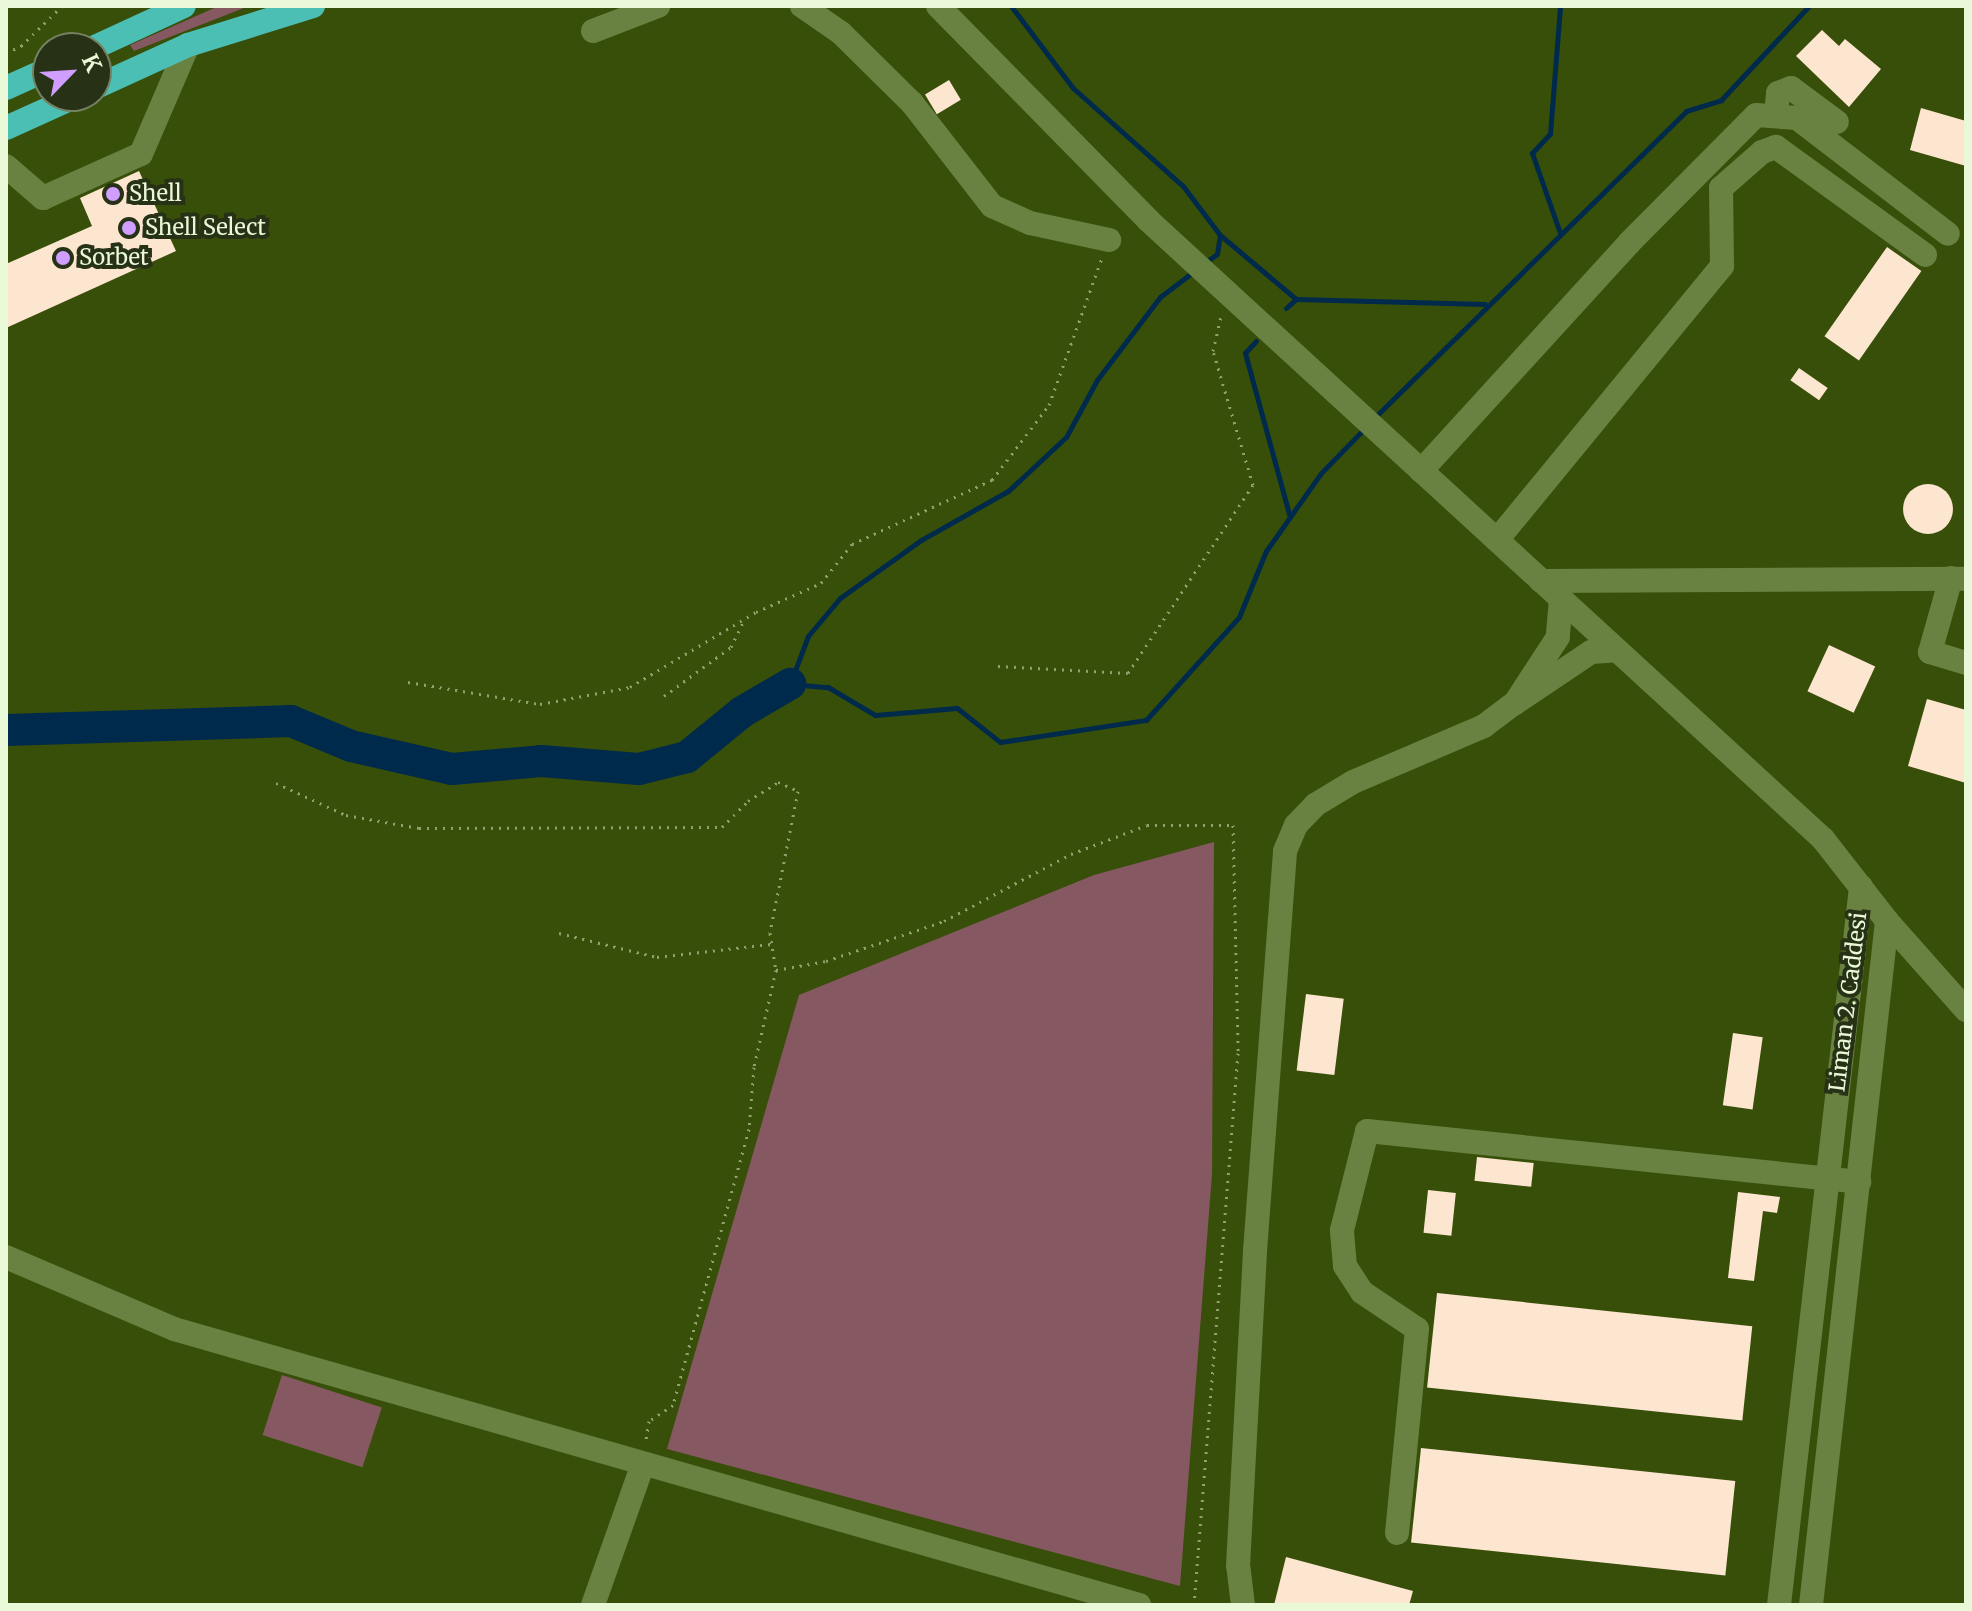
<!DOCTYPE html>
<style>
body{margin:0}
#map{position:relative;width:1972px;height:1611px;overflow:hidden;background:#384f09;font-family:Merriweather,serif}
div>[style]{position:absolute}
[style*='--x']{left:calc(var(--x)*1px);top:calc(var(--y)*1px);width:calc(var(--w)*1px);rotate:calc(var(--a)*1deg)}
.green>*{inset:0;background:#865861;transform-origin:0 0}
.stream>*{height:5px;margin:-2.5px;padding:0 2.5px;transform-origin:2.5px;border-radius:2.5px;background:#002a4b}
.river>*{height:32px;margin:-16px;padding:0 16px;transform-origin:16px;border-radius:16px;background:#002a4b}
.building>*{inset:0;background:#fde6d0;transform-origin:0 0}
.round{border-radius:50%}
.path>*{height:3px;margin-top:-1.5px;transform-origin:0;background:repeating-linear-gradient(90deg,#8fa26e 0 2px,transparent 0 8px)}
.minor>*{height:24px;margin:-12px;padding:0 12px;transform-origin:12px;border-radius:12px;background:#698241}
.highway>*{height:24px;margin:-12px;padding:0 12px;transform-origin:12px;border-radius:12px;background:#4cbfb4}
.dots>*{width:22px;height:22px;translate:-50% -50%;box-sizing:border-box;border:4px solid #263115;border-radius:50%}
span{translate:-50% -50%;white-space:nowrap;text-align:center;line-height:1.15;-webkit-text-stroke:8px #263115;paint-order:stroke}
.poi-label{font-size:22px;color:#e9f8d6}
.left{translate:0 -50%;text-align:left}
.street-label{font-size:22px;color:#e9f8d6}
.frame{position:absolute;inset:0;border:8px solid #e9f8d6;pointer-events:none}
.north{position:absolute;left:32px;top:32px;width:80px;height:80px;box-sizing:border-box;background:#263115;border:2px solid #748162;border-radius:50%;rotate:65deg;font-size:22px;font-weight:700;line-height:32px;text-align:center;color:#e9f8d6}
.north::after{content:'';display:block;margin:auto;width:28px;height:36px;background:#cf9eff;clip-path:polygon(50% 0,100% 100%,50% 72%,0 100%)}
</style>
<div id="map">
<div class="green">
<div style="clip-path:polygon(219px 6px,249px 6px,134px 51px,130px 45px)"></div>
<div style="clip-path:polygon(1214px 842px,1212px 1174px,1180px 1586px,667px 1449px,799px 995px,1094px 875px)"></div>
<div style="left:282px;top:1375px;width:105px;height:63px;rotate:18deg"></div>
</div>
<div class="stream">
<div style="--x:1011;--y:6;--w:103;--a:52.9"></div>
<div style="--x:1073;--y:88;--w:147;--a:41.7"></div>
<div style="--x:1183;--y:186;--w:61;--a:52.9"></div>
<div style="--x:1220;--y:235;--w:19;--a:99"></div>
<div style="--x:1217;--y:254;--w:16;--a:145"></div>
<div style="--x:1560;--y:233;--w:85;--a:-109.3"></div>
<div style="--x:1532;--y:153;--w:26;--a:-47"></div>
<div style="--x:1550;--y:134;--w:128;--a:-85.5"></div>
<div style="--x:1220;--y:235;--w:99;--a:40.1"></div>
<div style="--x:1193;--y:272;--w:41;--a:142.9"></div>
<div style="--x:1160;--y:297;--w:104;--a:127.2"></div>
<div style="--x:1097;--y:380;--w:65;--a:118.5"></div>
<div style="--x:1066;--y:437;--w:79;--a:137"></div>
<div style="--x:1008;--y:491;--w:100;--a:150.6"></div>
<div style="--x:921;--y:540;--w:100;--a:144.4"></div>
<div style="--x:840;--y:598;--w:50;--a:130.1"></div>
<div style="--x:808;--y:636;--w:51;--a:110.6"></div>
<div style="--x:790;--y:684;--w:38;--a:5"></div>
<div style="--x:828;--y:687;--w:55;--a:30.8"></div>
<div style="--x:875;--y:715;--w:82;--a:-4.9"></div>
<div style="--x:957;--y:708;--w:55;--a:38.3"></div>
<div style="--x:1000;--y:742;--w:148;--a:-8.6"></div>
<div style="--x:1146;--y:720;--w:139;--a:-47.9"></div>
<div style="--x:1239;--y:617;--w:71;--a:-67.8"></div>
<div style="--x:1266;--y:551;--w:95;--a:-54.8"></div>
<div style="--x:1321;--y:473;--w:62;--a:-45.7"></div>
<div style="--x:1286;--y:308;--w:13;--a:-42"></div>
<div style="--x:1296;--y:299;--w:189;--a:1.5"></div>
<div style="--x:1256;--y:341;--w:16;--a:133"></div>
<div style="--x:1245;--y:353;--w:170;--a:74.7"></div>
<div style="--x:1373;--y:419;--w:439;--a:-44.5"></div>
<div style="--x:1686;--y:111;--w:37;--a:-17"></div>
<div style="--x:1721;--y:100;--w:129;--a:-46.9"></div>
</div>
<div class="river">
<div style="--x:6;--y:730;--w:285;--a:-1.8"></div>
<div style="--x:291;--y:721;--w:65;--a:22.6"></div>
<div style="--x:351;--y:746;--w:104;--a:12.8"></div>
<div style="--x:452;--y:769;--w:89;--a:-5.1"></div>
<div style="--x:541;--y:761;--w:98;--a:4.7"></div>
<div style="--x:639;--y:769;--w:49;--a:-14"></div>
<div style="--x:687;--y:757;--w:71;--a:-39.3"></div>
<div style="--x:742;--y:712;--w:56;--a:-30.3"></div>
</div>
<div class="building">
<div style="clip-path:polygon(1822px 30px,1839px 46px,1845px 39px,1881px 69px,1849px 107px,1796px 56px)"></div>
<div style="left:949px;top:80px;width:23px;height:28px;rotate:59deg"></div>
<div style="clip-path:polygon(1921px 108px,1966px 121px,1966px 166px,1910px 150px)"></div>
<div style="clip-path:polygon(139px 171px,176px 251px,6px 328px,6px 264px,92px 226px,80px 198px)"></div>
<div style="left:1887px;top:247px;width:42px;height:109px;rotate:35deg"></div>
<div style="left:1799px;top:368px;width:35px;height:15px;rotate:35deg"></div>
<div class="round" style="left:1903px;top:484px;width:50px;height:50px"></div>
<div style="left:1829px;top:645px;width:51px;height:51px;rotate:25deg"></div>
<div style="clip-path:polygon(1927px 699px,1966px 710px,1966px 783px,1908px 766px)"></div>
<div style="left:1306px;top:994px;width:38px;height:77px;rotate:7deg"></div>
<div style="left:1733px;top:1033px;width:30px;height:73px;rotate:8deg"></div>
<div style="left:1477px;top:1157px;width:57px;height:24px;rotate:6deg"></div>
<div style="left:1428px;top:1190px;width:28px;height:43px;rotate:6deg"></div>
<div style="clip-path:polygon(1738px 1192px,1780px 1197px,1777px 1213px,1763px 1211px,1754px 1281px,1728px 1278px)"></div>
<div style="left:1437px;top:1293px;width:317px;height:95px;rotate:6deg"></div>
<div style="left:1421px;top:1448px;width:316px;height:95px;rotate:6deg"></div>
<div style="clip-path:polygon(1286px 1557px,1413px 1591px,1409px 1605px,1274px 1605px)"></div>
</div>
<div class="path">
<div style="--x:6;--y:53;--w:17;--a:-25"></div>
<div style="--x:21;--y:46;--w:57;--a:-44.3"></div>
<div style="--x:998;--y:666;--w:130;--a:3.1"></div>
<div style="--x:1128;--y:673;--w:226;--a:-56.4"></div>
<div style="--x:1253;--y:485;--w:140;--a:-106.6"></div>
<div style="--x:1213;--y:351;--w:37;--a:-77"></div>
<div style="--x:408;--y:682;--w:134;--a:9.5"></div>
<div style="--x:540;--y:704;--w:92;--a:-10.7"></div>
<div style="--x:630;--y:687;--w:147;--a:-30.8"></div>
<div style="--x:756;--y:612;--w:71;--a:-24"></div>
<div style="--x:821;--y:583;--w:50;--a:-51.5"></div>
<div style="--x:852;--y:544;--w:154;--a:-24.6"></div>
<div style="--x:992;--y:480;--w:94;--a:-52.8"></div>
<div style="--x:1049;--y:405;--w:156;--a:-70.2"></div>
<div style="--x:664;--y:696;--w:83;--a:-36.2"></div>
<div style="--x:731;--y:647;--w:32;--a:-64"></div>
<div style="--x:276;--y:783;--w:77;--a:24.6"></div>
<div style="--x:346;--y:815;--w:74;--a:10.1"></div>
<div style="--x:419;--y:828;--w:303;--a:-0.2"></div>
<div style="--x:722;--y:827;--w:37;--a:-45"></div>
<div style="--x:748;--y:801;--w:36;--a:-32"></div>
<div style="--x:778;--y:782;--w:22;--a:24"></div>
<div style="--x:798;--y:791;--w:145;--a:101.2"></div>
<div style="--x:770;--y:933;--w:37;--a:81"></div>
<div style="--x:776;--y:970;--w:99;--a:102.8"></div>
<div style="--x:754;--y:1067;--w:62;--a:94.6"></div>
<div style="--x:749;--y:1129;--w:286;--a:105.4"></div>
<div style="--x:673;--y:1405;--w:29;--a:146"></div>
<div style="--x:649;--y:1421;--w:20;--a:99"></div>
<div style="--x:559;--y:933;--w:101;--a:13.8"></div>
<div style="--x:657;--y:957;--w:115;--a:-6.5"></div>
<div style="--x:776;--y:970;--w:51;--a:-10.2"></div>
<div style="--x:826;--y:961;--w:125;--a:-18.7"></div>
<div style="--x:944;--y:921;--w:144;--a:-27.8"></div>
<div style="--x:1071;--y:854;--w:81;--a:-20.9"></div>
<div style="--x:1147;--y:825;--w:86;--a:0"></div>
<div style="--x:1233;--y:825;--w:228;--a:88.7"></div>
<div style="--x:1238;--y:1053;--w:554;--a:94.56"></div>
</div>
<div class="minor">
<div style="--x:802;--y:6;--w:47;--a:34.7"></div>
<div style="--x:841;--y:33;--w:100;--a:44.6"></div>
<div style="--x:912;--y:103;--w:130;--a:52.2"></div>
<div style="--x:992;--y:206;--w:42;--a:24.1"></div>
<div style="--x:1030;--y:223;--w:81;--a:12.1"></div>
<div style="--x:938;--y:6;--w:300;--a:45.5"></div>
<div style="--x:1148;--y:220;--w:916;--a:42.52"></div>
<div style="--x:1823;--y:839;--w:104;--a:52"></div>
<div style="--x:1887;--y:921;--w:688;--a:96.34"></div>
<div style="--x:593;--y:31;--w:70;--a:-21"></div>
<div style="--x:1776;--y:113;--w:20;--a:-84"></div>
<div style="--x:1778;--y:93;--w:14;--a:-21"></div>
<div style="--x:1791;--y:88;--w:57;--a:36.5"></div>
<div style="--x:6;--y:166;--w:49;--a:40.9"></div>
<div style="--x:43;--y:198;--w:107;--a:-24.2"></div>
<div style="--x:141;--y:154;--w:119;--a:-66.7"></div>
<div style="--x:1421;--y:471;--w:309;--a:-47.6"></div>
<div style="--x:1629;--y:243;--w:180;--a:-45.2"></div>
<div style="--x:1756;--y:115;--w:41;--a:4.2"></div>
<div style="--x:1797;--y:118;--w:190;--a:37.5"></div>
<div style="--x:1497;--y:540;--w:355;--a:-50.6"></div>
<div style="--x:1722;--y:266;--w:78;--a:-90.7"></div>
<div style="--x:1721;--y:188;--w:55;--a:-41.3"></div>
<div style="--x:1762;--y:152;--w:15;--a:-20"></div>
<div style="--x:1776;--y:147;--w:184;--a:35.9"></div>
<div style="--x:1951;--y:578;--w:77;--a:105.8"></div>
<div style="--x:1930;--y:652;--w:38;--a:17"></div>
<div style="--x:1541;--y:581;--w:425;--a:-0.3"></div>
<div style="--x:1561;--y:599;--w:38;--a:95"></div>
<div style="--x:1558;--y:637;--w:79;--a:123.1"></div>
<div style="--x:1515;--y:703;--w:92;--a:-33.9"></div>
<div style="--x:1591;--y:652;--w:26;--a:-4"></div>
<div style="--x:1887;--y:921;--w:119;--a:48.4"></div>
<div style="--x:6;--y:1257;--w:183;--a:23.2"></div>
<div style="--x:174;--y:1329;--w:1004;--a:15.96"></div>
<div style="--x:1397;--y:1533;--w:205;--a:-84.4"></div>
<div style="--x:1417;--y:1329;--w:66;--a:-146.1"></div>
<div style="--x:1362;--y:1292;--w:31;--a:-123"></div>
<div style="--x:1345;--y:1266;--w:36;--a:-95"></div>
<div style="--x:1342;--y:1230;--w:102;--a:-75.8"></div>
<div style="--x:1367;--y:1131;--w:495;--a:5.9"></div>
<div style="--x:593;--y:1605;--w:146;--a:-70.5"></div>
<div style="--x:1243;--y:1605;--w:39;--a:-97"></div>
<div style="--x:1238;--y:1566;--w:315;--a:-86.9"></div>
<div style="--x:1255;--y:1251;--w:401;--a:-85.7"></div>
<div style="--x:1285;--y:851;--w:28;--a:-67"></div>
<div style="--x:1296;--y:825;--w:28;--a:-46"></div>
<div style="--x:1315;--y:805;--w:44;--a:-31.2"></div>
<div style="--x:1353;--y:782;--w:142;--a:-23.1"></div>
<div style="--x:1484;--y:726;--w:39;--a:-37"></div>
<div style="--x:1779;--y:1605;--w:723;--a:-83.48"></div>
</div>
<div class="highway">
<div style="--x:93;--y:48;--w:100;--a:-24.8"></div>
<div style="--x:96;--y:87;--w:101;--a:-24.5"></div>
<div style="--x:188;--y:45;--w:131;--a:-17.3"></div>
<div style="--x:6;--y:88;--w:46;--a:-24.3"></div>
<div style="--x:6;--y:128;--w:78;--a:-24.3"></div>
</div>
<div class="dots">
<div style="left:113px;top:194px;background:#cf9eff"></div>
<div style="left:129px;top:228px;background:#cf9eff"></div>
<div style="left:63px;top:258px;background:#cf9eff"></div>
</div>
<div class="poi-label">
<span class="left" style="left:129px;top:194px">Shell</span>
<span class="left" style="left:145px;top:228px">Shell Select</span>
<span class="left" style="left:79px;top:258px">Sorbet</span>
</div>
<div class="street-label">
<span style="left:1848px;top:1002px;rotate:-83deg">Liman 2. Caddesi</span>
</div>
<div class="frame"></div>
<div class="north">K</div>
</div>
